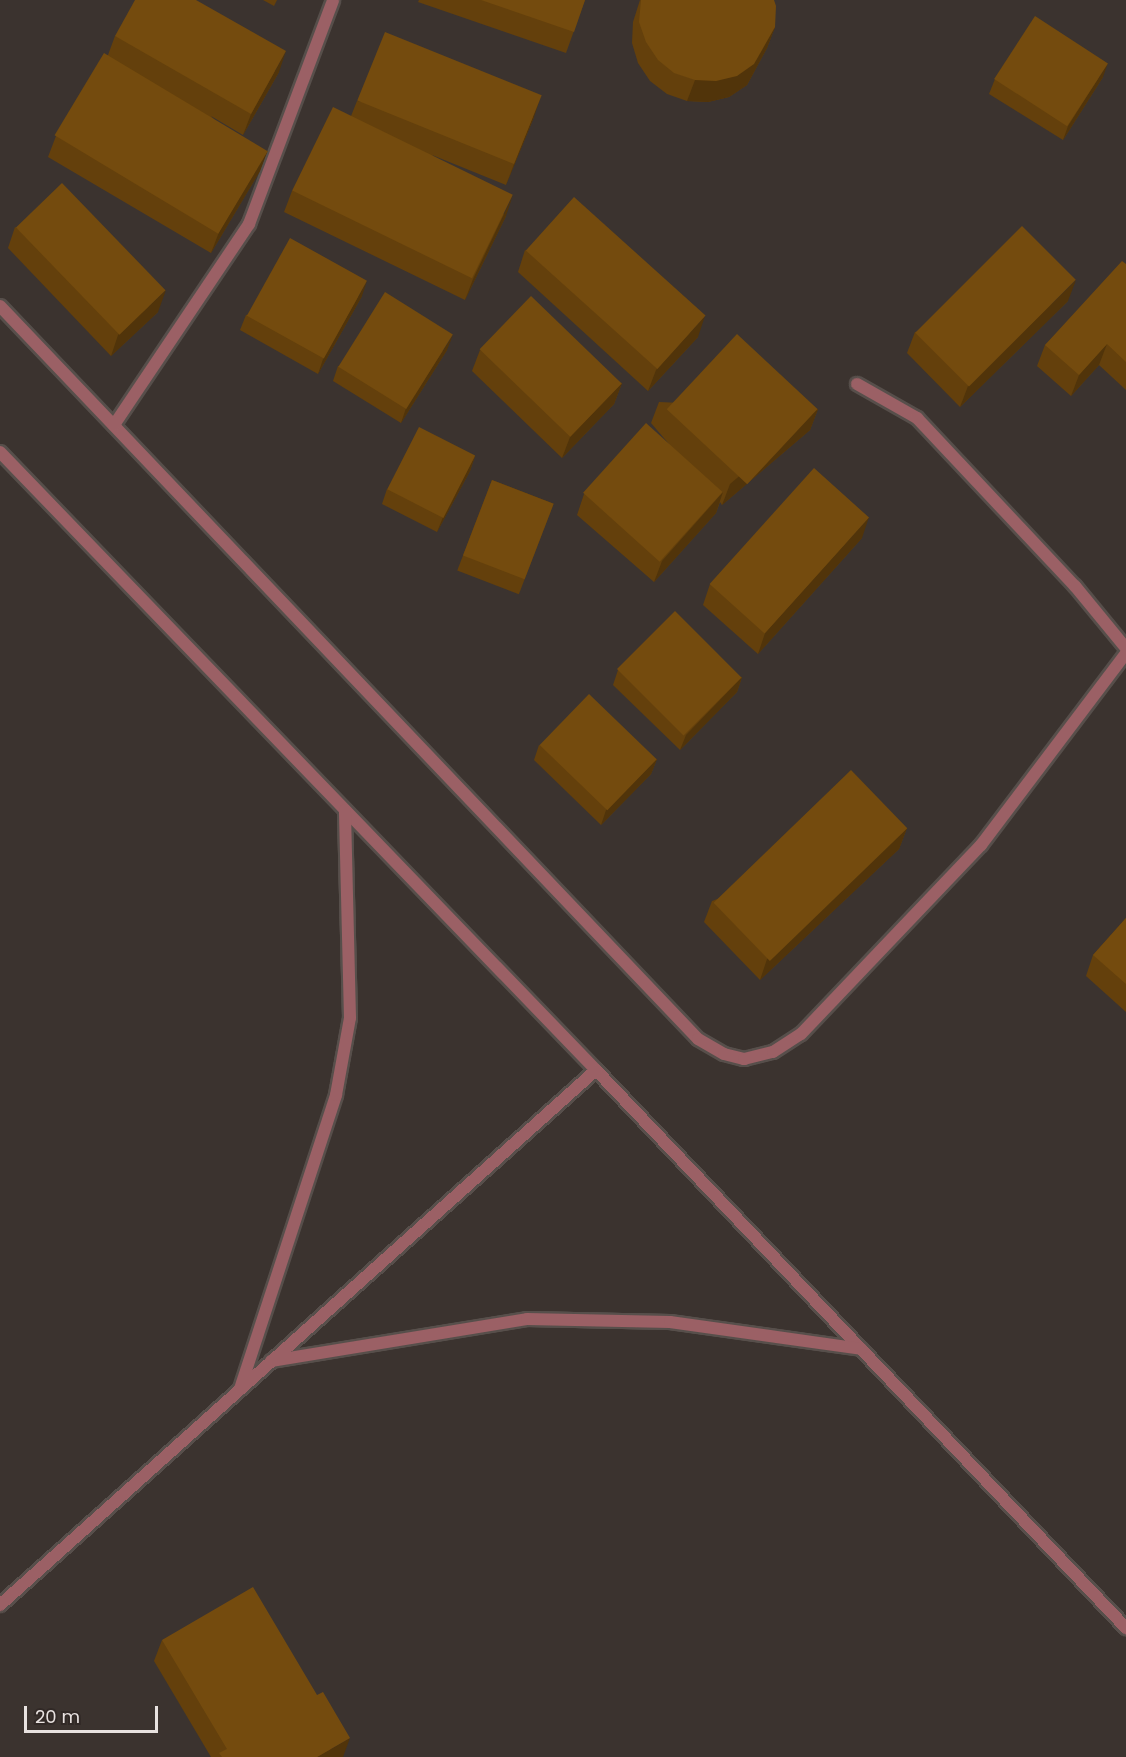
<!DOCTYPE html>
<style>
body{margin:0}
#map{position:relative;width:1126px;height:1757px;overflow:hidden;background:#3b332f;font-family:Poppins,sans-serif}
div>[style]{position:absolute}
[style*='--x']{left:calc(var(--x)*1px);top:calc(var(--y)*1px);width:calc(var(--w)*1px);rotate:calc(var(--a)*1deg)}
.roads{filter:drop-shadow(2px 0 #574f4b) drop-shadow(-2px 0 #574f4b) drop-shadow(0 2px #574f4b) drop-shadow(0 -2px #574f4b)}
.street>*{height:12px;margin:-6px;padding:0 6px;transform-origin:6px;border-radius:6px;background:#9b6065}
.wall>*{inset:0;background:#64400c;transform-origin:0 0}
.shaded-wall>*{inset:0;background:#51340a}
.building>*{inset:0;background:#744b0e;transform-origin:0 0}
span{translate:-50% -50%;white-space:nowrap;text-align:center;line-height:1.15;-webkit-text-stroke:4.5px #312926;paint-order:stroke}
.scale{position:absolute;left:24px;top:1706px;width:134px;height:27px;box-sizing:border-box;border:3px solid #e8e2e0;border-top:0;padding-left:8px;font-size:18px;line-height:21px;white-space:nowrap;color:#e8e2e0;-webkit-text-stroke:4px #312926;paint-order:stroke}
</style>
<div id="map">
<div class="roads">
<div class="street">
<div style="--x:0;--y:306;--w:1012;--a:46.4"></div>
<div style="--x:698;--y:1039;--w:30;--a:30"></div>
<div style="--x:724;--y:1054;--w:21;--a:14"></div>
<div style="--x:744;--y:1059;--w:30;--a:-14"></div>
<div style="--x:773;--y:1052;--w:33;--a:-33"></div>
<div style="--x:801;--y:1034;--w:261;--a:-46.4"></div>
<div style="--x:981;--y:845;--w:241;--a:-52.9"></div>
<div style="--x:857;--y:384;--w:69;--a:29.5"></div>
<div style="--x:917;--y:418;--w:231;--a:46.8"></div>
<div style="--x:1075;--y:586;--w:80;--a:50.6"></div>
<div style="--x:114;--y:425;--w:242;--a:-56.1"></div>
<div style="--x:249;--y:224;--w:239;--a:-69.4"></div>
<div style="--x:0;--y:452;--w:859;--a:46.04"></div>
<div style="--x:596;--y:1070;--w:770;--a:46.47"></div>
<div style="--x:271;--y:1361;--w:259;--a:-9.3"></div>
<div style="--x:527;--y:1319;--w:143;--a:1.2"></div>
<div style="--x:670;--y:1322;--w:193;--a:8"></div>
<div style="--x:240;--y:1389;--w:309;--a:-71.9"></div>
<div style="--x:336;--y:1095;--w:78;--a:-79.7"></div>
<div style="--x:350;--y:1018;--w:208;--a:-91.4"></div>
<div style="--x:0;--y:1605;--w:801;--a:-41.91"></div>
</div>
</div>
<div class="wall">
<div style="clip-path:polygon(263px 0,277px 0,274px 6px)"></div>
<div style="clip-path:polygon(419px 0,585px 0,566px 53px,418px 2px)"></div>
<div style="clip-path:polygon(640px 0,775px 27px,767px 48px,747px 85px,729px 97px,708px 102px,687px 101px,667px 94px,650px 81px,638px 63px,632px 43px,633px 22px)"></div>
<div style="clip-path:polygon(115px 36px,279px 72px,243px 135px,211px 116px,260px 171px,211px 253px,48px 157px,56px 136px,108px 55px)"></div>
<div style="clip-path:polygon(1103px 77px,1063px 140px,989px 94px,995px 79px)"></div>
<div style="clip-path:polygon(357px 101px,534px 117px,506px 185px,432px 155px,506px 216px,465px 300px,284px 212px,292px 191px,351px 116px)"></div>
<div style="clip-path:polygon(15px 227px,158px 312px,111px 356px,8px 248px)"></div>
<div style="clip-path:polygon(525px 250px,698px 337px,648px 391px,518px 272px)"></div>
<div style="clip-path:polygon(1126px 264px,1126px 390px,1099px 365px,1071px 396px,1037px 366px,1045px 345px)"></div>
<div style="clip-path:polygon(362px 296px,318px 374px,240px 330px,246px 315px)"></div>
<div style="clip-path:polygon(1068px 301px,960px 407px,907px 353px,915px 332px)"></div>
<div style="clip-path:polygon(447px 350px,401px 423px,333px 381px,338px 366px)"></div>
<div style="clip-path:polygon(480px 350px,622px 383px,614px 404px,562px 458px,472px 371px)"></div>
<div style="clip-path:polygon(659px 402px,818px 409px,810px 430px,722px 505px,720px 502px,716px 513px,654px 582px,577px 515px,584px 494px,669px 444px,651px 423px)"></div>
<div style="clip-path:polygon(475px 456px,470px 471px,437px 532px,382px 504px,387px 489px)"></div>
<div style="left:492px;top:480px;width:66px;height:97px;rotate:21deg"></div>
<div style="clip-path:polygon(862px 538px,758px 654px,703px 605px,710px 584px)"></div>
<div style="clip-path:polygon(618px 670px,742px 677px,737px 692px,680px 750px,613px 685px)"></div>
<div style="clip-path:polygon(539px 745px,657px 759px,651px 774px,601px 825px,534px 760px)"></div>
<div style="clip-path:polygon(907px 828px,899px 849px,760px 980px,704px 922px,712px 901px)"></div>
<div style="clip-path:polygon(1126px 918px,1126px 1012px,1086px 976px,1093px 955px)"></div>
<div style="clip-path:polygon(162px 1640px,343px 1757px,211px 1757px,154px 1661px)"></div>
</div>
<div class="shaded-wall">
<div style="clip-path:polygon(775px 27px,767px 48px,747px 85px,729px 97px,708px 102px,687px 101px,695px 80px)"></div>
<div style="clip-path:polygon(286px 51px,279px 72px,243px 135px,251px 114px)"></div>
<div style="clip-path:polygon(1108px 63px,1103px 77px,1063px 140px,1068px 126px)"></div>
<div style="clip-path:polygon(541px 96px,534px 117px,506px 185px,514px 164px)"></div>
<div style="clip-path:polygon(268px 150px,260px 171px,211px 253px,219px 232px)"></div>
<div style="clip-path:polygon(513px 195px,506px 216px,465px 300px,473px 279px)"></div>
<div style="clip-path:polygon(1076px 280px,1068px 301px,960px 407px,968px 386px)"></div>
<div style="clip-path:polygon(367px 281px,362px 296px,318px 374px,323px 359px)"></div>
<div style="clip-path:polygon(166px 290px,158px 312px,111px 356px,118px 335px)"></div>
<div style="clip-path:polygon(705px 316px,698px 337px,648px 391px,656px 370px)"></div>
<div style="clip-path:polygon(453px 335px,447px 350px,401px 423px,406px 408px)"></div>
<div style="clip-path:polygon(1107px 344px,1099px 365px,1071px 396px,1079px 375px)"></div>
<div style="clip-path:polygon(622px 383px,614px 404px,562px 458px,570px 437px)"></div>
<div style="clip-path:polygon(818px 409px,810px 430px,722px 505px,730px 484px)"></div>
<div style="clip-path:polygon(475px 456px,470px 471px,437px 532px,443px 517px)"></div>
<div style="clip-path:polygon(723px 492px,716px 513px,654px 582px,662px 561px)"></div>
<div style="clip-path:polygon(869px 517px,862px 538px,758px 654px,765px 633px)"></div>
<div style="clip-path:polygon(742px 677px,737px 692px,680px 750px,686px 735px)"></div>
<div style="clip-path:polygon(657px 759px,651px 774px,601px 825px,606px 810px)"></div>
<div style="clip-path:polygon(907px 828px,899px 849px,760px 980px,767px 959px)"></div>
<div style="clip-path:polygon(350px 1738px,343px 1757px,317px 1757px)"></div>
</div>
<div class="building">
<div style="clip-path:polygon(135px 0,196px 0,286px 51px,251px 114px,115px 36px)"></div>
<div style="clip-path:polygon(481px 0,585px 0,574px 32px)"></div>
<div style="clip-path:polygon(641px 0,774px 0,776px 6px,775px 27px,754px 64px,737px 76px,716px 81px,695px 80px,674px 73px,658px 60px,646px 42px,639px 22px)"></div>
<div style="left:1035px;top:16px;width:87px;height:75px;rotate:33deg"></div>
<div style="left:385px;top:32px;width:169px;height:74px;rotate:22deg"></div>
<div style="left:104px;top:53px;width:191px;height:96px;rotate:31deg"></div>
<div style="left:333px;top:107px;width:200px;height:93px;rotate:26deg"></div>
<div style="left:62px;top:183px;width:149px;height:64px;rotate:46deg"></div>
<div style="left:574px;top:197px;width:177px;height:72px;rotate:42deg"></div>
<div style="left:1022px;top:226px;width:76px;height:151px;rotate:45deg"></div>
<div style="left:290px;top:238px;width:88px;height:89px;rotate:29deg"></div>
<div style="clip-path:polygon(1122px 261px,1126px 264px,1126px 362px,1107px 344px,1079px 375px,1045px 345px)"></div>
<div style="left:385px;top:292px;width:80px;height:88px;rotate:32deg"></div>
<div style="left:531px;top:296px;width:126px;height:74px;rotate:44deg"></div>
<div style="left:737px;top:334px;width:110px;height:103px;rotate:43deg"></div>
<div style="left:646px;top:423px;width:103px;height:94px;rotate:42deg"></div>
<div style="left:419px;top:427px;width:63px;height:70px;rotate:27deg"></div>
<div style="left:814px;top:468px;width:74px;height:156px;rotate:42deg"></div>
<div style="left:492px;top:480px;width:66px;height:81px;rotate:21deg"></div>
<div style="left:675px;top:611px;width:94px;height:82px;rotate:45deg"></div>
<div style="left:589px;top:694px;width:94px;height:71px;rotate:44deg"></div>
<div style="left:851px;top:770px;width:81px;height:191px;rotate:46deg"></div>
<div style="clip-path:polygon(1126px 918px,1126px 984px,1093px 955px)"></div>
<div style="clip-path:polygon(253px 1587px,317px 1695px,323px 1692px,350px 1738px,317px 1757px,222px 1757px,219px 1753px,227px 1749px,162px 1640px)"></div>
</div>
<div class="scale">20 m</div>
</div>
